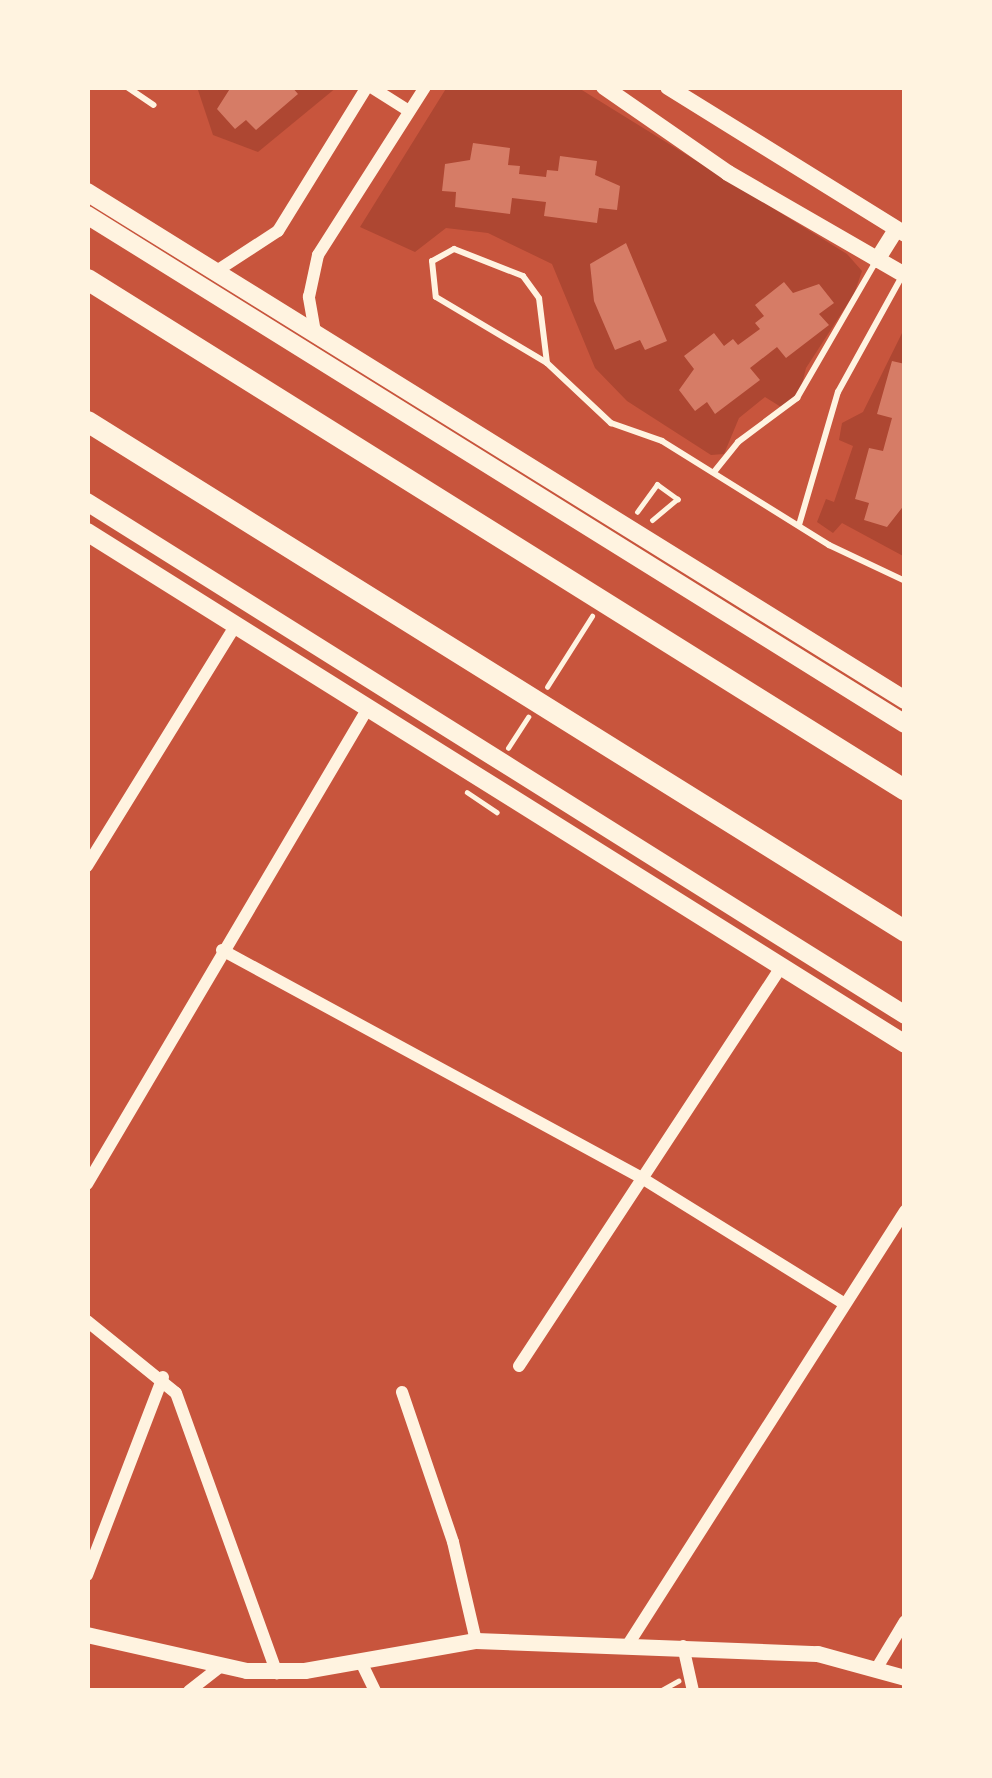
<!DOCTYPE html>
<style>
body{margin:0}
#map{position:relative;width:992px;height:1778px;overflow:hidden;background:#c8553d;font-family:"Archivo Narrow",sans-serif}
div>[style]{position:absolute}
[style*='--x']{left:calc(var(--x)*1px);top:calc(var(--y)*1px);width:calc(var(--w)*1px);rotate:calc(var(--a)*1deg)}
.green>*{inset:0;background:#ae4732}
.building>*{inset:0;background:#d67c66}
.path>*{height:4.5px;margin:-2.25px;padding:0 2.25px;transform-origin:2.25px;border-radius:2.25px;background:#fff3e0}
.service>*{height:6px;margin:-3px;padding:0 3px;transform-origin:3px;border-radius:3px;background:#fff3e0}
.minor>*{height:12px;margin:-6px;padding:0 6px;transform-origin:6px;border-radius:6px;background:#fff3e0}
.tertiary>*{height:16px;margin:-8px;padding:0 8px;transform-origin:8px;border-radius:8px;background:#fff3e0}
.secondary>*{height:18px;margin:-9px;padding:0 9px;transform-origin:9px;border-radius:9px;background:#fff3e0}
.trunk>*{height:21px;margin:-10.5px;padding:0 10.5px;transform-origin:10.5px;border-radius:10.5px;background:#fff3e0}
span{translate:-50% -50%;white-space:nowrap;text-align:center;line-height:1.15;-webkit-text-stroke:12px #fff3e0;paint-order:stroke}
.frame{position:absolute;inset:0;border:90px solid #fff3e0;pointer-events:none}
</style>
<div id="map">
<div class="green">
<div style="clip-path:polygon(197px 87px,337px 87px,258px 152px,213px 135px)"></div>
<div style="clip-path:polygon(447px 87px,577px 87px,847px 254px,862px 271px,854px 294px,806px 368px,799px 396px,781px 407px,765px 397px,739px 418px,724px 454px,711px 455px,627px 401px,595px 368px,552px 264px,488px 233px,446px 228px,415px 252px,360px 227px)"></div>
<div style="clip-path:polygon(905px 327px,905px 557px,842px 523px,833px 533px,817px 522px,826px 499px,834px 502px,853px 446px,839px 440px,842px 423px,863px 412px)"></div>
</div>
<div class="building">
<div style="clip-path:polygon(231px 87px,292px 87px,298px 94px,256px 130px,246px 120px,235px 129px,217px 109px)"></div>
<div style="clip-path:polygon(473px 143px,510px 148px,508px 165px,520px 166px,519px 174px,546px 177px,547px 170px,558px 171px,560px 156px,597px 161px,595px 175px,620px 186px,617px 210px,599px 208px,597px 223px,544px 216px,546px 202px,512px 198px,510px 214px,455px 207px,456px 192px,442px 191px,445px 164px,470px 160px)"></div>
<div style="clip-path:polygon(626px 243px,667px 341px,645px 350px,640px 340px,615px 350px,594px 301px,590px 264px)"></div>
<div style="clip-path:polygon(784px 282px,793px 293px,819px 284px,834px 303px,819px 314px,829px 325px,786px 358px,777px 347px,750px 368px,760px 380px,715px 414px,707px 402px,695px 411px,679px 390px,694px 369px,684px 356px,714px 333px,724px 346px,733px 339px,738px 345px,760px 329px,755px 323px,764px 316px,755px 305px)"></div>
<div style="clip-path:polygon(892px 361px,905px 364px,905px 504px,887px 527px,864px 520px,869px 503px,855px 499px,869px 448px,883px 451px,892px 418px,877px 414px)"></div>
</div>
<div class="path">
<div style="--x:637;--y:512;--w:34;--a:-54"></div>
<div style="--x:657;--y:484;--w:26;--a:36"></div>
<div style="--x:678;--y:499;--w:33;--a:140"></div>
<div style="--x:547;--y:687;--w:84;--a:-57.6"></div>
<div style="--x:508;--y:748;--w:37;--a:-57"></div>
<div style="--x:467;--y:792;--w:36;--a:34"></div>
<div style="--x:660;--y:1691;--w:21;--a:-29"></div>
</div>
<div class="service">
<div style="--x:127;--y:87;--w:32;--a:34"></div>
<div style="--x:547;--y:363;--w:65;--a:-97"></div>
<div style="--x:539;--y:298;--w:27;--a:-126"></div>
<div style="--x:523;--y:276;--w:74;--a:-158.6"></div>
<div style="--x:454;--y:249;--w:25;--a:151"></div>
<div style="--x:432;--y:261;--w:36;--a:84"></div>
<div style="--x:436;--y:297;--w:129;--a:30.7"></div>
<div style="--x:547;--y:363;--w:88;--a:43.2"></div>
<div style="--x:611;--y:423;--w:54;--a:19.4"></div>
<div style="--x:662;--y:441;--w:197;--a:31.9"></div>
<div style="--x:829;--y:545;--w:84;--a:25.3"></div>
<div style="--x:714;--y:472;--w:38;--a:-51"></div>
<div style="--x:738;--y:442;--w:74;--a:-36.7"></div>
<div style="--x:797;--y:398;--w:156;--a:-60"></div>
<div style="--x:799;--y:525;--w:139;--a:-73.7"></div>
<div style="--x:838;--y:392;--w:132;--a:-61.1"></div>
</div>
<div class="minor">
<div style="--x:371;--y:87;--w:45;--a:32.3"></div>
<div style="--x:215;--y:272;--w:75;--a:-33.1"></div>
<div style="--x:278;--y:231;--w:169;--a:-58.3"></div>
<div style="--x:315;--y:332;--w:36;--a:-100"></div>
<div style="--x:309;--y:297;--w:43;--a:-77.9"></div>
<div style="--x:318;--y:255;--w:199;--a:-57.5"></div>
<div style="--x:87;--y:866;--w:283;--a:-58.3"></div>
<div style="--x:222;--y:950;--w:481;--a:28.5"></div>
<div style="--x:645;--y:1180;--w:235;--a:31.8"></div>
<div style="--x:87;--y:1184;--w:553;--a:-59.45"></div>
<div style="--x:87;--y:1321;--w:114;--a:39"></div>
<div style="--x:176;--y:1393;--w:298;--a:70.2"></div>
<div style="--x:519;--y:1366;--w:479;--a:-56.7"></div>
<div style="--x:402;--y:1392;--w:158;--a:71.2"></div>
<div style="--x:453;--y:1542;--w:102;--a:76.9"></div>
<div style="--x:87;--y:1575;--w:212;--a:-69"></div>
<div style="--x:629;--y:1643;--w:513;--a:-57.43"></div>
<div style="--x:683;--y:1646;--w:46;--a:77.5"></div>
<div style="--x:360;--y:1660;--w:34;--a:64"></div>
<div style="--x:878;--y:1666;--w:52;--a:-59"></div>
<div style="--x:189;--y:1691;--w:37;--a:-38"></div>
</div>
<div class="tertiary">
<div style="--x:604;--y:87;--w:151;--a:34.7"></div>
<div style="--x:728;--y:173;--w:204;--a:30"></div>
<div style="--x:668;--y:87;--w:279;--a:31.8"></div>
<div style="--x:877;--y:260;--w:36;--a:-58"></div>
<div style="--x:87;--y:1635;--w:164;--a:12.7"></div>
<div style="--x:247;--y:1671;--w:58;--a:0"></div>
<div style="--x:305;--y:1671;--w:174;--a:-10"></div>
<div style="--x:476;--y:1641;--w:342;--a:2.2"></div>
<div style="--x:818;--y:1654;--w:90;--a:15.4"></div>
</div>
<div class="secondary">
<div style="--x:87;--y:192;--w:963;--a:31.84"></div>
<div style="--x:87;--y:215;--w:963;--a:31.89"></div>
<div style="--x:87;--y:502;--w:966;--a:32.09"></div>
<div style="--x:87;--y:532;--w:965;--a:32.04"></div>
</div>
<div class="trunk">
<div style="--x:87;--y:279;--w:964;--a:31.99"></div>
<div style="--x:87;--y:421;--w:964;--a:31.94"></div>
</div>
<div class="frame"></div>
</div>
